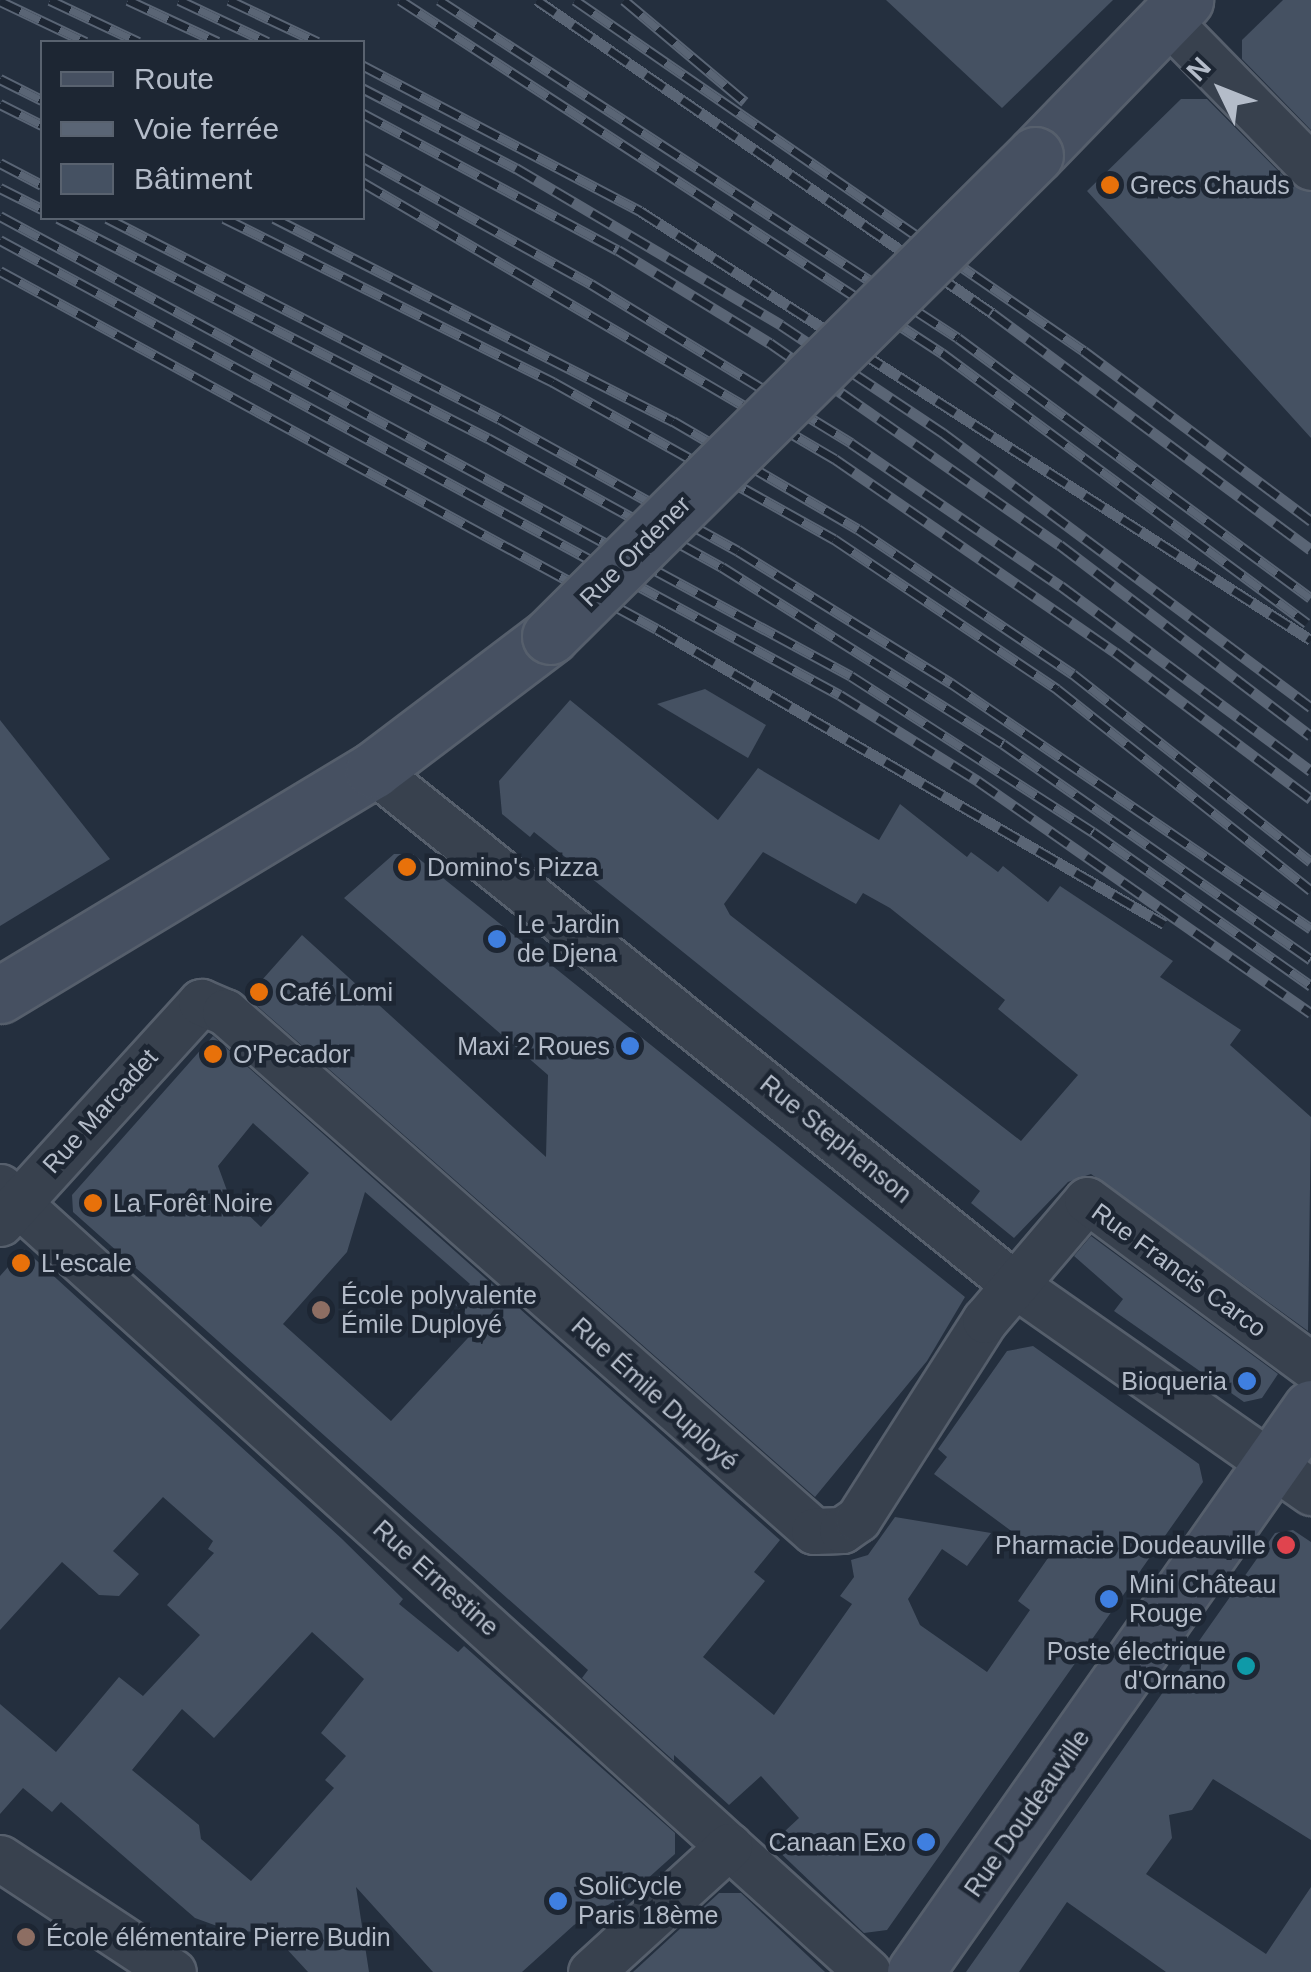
<!DOCTYPE html>
<meta charset="utf-8">
<style>
body{margin:0}
#map{position:relative;width:1311px;height:1972px;overflow:hidden;background:#242f3e;font-family:Arial,sans-serif}
div>[style]{position:absolute}
[style*='--x']{left:calc(var(--x)*1px);top:calc(var(--y)*1px);width:calc(var(--w)*1px);rotate:calc(var(--a)*1deg)}
.building>*{inset:0;background:#455162}
.roads{filter:drop-shadow(2px 0 #565f6c) drop-shadow(-2px 0 #565f6c) drop-shadow(0 2px #565f6c) drop-shadow(0 -2px #565f6c)}
.street>*{height:45px;margin:-22.5px;padding:0 22.5px;transform-origin:22.5px;border-radius:22.5px;background:#38414e}
.secondary>*{height:55px;margin:-27.5px;padding:0 27.5px;transform-origin:27.5px;border-radius:27.5px;background:#465061}
.rail>*{height:11px;margin-top:-5.5px;transform-origin:0;background:repeating-linear-gradient(90deg,#1d2633 0 22px,#5a6575 0 44px);box-sizing:border-box;border-block:2px solid #5a6575}
.bridges{filter:drop-shadow(2px 0 #565f6c) drop-shadow(-2px 0 #565f6c) drop-shadow(0 2px #565f6c) drop-shadow(0 -2px #565f6c)}
.secondary-bridge>*{height:55px;margin:-27.5px;padding:0 27.5px;transform-origin:27.5px;border-radius:27.5px;background:#465061}
.dots>*{width:28px;height:28px;translate:-50% -50%;box-sizing:border-box;border:5px solid #1d2633;border-radius:50%}
span{translate:-50% -50%;white-space:nowrap;text-align:center;line-height:1.15;-webkit-text-stroke:9px #1d2633;paint-order:stroke}
.poi-label{font-size:25px;color:#b4bcc9}
.left{translate:0 -50%;text-align:left}
.right{translate:-100% -50%;text-align:right}
.street-label{font-size:25px;color:#b4bcc9}
.legend{position:absolute;left:40px;top:40px;width:325px;height:180px;box-sizing:border-box;background:#1d2633;border:2px solid #59626f;margin:0;padding:12px 18px;list-style:none;font-size:30px;color:#b4bcc9}
.legend li{display:flex;align-items:center;gap:20px;height:50px}
.legend b{width:50px;border:2px solid #59626f}
.north{position:absolute;left:1171px;top:40px;width:100px;height:100px;-webkit-text-stroke:8px #1d2633;paint-order:stroke;rotate:313deg;font-size:28px;font-weight:700;line-height:40px;text-align:center;color:#b4bcc9}
.north::after{content:'';display:block;margin:auto;width:35px;height:45px;background:#b4bcc9;clip-path:polygon(50% 0,100% 100%,50% 72%,0 100%)}
</style>
<div id="map">
<div class="building">
<div style="clip-path:polygon(886px 0,1113px 0,1002px 108px)"></div>
<div style="clip-path:polygon(1283px 0,1311px 0,1311px 130px,1242px 59px,1242px 40px)"></div>
<div style="clip-path:polygon(1181px 99px,1207px 99px,1292px 185px,1311px 192px,1311px 438px,1087px 191px)"></div>
<div style="clip-path:polygon(705px 689px,766px 725px,748px 758px,657px 704px)"></div>
<div style="clip-path:polygon(evenodd,570px 700px,718px 820px,758px 768px,879px 840px,900px 804px,967px 857px,971px 852px,998px 872px,1003px 866px,1048px 902px,1060px 886px,1173px 961px,1160px 977px,1241px 1030px,1230px 1045px,1311px 1117px,1308px 1331px,1091px 1174px,1068px 1182px,1014px 1238px,971px 1203px,980px 1191px,534px 832px,530px 837px,502px 814px,499px 781px,570px 700px,763px 852px,856px 904px,863px 893px,890px 908px,1005px 1000px,998px 1009px,1078px 1075px,1021px 1141px,730px 915px,724px 904px,763px 852px)"></div>
<div style="clip-path:polygon(0 720px,110px 859px,0 926px)"></div>
<div style="clip-path:polygon(394px 854px,413px 854px,965px 1297px,927px 1361px,815px 1497px,247px 997px,302px 935px,546px 1157px,548px 1075px,344px 898px)"></div>
<div style="clip-path:polygon(evenodd,213px 1036px,780px 1540px,754px 1572px,765px 1581px,703px 1657px,774px 1715px,852px 1604px,840px 1596px,854px 1577px,851px 1560px,868px 1555px,895px 1517px,991px 1533px,967px 1566px,942px 1549px,908px 1599px,920px 1625px,987px 1672px,1030px 1610px,1018px 1601px,1048px 1558px,934px 1474px,947px 1457px,938px 1449px,1007px 1351px,1033px 1346px,1199px 1464px,1203px 1482px,887px 1930px,864px 1933px,771px 1844px,799px 1818px,761px 1776px,729px 1805px,674px 1755px,674px 1761px,582px 1678px,588px 1670px,73px 1212px,72px 1195px,213px 1036px,253px 1123px,309px 1173px,261px 1227px,229px 1196px,218px 1166px,253px 1123px,213px 1036px,365px 1192px,470px 1284px,453px 1303px,479px 1326px,391px 1421px,283px 1324px,347px 1252px,365px 1192px)"></div>
<div style="clip-path:polygon(1091px 1236px,1278px 1374px,1262px 1398px,1244px 1402px,1114px 1311px,1123px 1299px,1074px 1256px)"></div>
<div style="clip-path:polygon(evenodd,24px 1249px,341px 1538px,403px 1599px,399px 1604px,458px 1652px,464px 1646px,675px 1833px,675px 1854px,617px 1906px,613px 1902px,574px 1925px,522px 1972px,433px 1972px,356px 1887px,369px 1972px,308px 1972px,272px 1933px,228px 1930px,195px 1918px,61px 1802px,52px 1812px,23px 1788px,0 1814px,0 1704px,56px 1752px,119px 1677px,143px 1696px,200px 1635px,167px 1605px,214px 1553px,208px 1549px,213px 1541px,163px 1497px,113px 1551px,139px 1574px,119px 1596px,99px 1595px,62px 1562px,0 1630px,0 1276px,24px 1249px,312px 1632px,364px 1679px,321px 1733px,346px 1756px,325px 1780px,334px 1788px,251px 1881px,201px 1839px,199px 1825px,132px 1770px,182px 1709px,214px 1738px,312px 1632px)"></div>
<div style="clip-path:polygon(1293px 1530px,1311px 1542px,1311px 1840px,1213px 1779px,1192px 1810px,1169px 1815px,1172px 1838px,1146px 1874px,1266px 1954px,1311px 1887px,1311px 1972px,1166px 1972px,1067px 1902px,1019px 1972px,966px 1972px,1275px 1533px)"></div>
<div style="clip-path:polygon(719px 1893px,741px 1893px,825px 1972px,633px 1972px)"></div>
</div>
<div class="roads">
<div class="street">
<div style="--x:1166;--y:19;--w:207;--a:45.6"></div>
<div style="--x:373;--y:770;--w:822;--a:38.73"></div>
<div style="--x:1014;--y:1284;--w:363;--a:35"></div>
<div style="--x:0;--y:1187;--w:1170;--a:42.13"></div>
<div style="--x:0;--y:1223;--w:299;--a:-47.7"></div>
<div style="--x:201;--y:1002;--w:26;--a:23"></div>
<div style="--x:225;--y:1012;--w:785;--a:41.39"></div>
<div style="--x:814;--y:1531;--w:28;--a:-2"></div>
<div style="--x:842;--y:1530;--w:19;--a:-35"></div>
<div style="--x:858;--y:1519;--w:236;--a:-57.5"></div>
<div style="--x:985;--y:1320;--w:157;--a:-49.6"></div>
<div style="--x:1087;--y:1200;--w:279;--a:36.5"></div>
<div style="--x:0;--y:1858;--w:207;--a:33.4"></div>
<div style="--x:591;--y:1972;--w:187;--a:-42.4"></div>
</div>
<div class="secondary">
<div style="--x:1035;--y:155;--w:216;--a:-45.9"></div>
<div style="--x:0;--y:995;--w:436;--a:-31.1"></div>
<div style="--x:373;--y:770;--w:222;--a:-37.1"></div>
<div style="--x:915;--y:1972;--w:689;--a:-54.93"></div>
</div>
</div>
<div class="rail">
<div style="--x:50;--y:0;--w:98;--a:25.3"></div>
<div style="--x:128;--y:0;--w:99;--a:25"></div>
<div style="--x:179;--y:0;--w:98;--a:25.3"></div>
<div style="--x:229;--y:0;--w:98;--a:25.3"></div>
<div style="--x:400;--y:0;--w:647;--a:33.08"></div>
<div style="--x:942;--y:353;--w:454;--a:36.5"></div>
<div style="--x:439;--y:0;--w:619;--a:33.07"></div>
<div style="--x:958;--y:338;--w:438;--a:36.4"></div>
<div style="--x:537;--y:0;--w:552;--a:34.52"></div>
<div style="--x:992;--y:313;--w:397;--a:36.6"></div>
<div style="--x:575;--y:0;--w:618;--a:34.59"></div>
<div style="--x:1084;--y:351;--w:284;--a:36.8"></div>
<div style="--x:624;--y:0;--w:158;--a:40.1"></div>
<div style="--x:0;--y:1;--w:95;--a:25.5"></div>
<div style="--x:362;--y:65;--w:314;--a:27.7"></div>
<div style="--x:640;--y:211;--w:796;--a:32.59"></div>
<div style="--x:0;--y:79;--w:47;--a:26.6"></div>
<div style="--x:362;--y:88;--w:174;--a:27.5"></div>
<div style="--x:516;--y:168;--w:308;--a:30.6"></div>
<div style="--x:781;--y:325;--w:195;--a:33.7"></div>
<div style="--x:943;--y:433;--w:459;--a:36.7"></div>
<div style="--x:0;--y:104;--w:47;--a:26.6"></div>
<div style="--x:362;--y:113;--w:290;--a:28.2"></div>
<div style="--x:618;--y:250;--w:178;--a:31.5"></div>
<div style="--x:770;--y:343;--w:353;--a:34.9"></div>
<div style="--x:1060;--y:545;--w:315;--a:37.3"></div>
<div style="--x:362;--y:157;--w:262;--a:29"></div>
<div style="--x:591;--y:284;--w:305;--a:31.4"></div>
<div style="--x:851;--y:443;--w:254;--a:34.3"></div>
<div style="--x:1061;--y:586;--w:311;--a:36.5"></div>
<div style="--x:0;--y:163;--w:47;--a:27.6"></div>
<div style="--x:362;--y:182;--w:548;--a:30.35"></div>
<div style="--x:835;--y:459;--w:340;--a:34.6"></div>
<div style="--x:1115;--y:652;--w:245;--a:36.9"></div>
<div style="--x:0;--y:188;--w:47;--a:26.6"></div>
<div style="--x:0;--y:216;--w:967;--a:28.39"></div>
<div style="--x:851;--y:676;--w:288;--a:32.8"></div>
<div style="--x:1093;--y:832;--w:267;--a:35.2"></div>
<div style="--x:58;--y:218;--w:483;--a:27.1"></div>
<div style="--x:488;--y:438;--w:267;--a:28.9"></div>
<div style="--x:722;--y:567;--w:332;--a:32.2"></div>
<div style="--x:1003;--y:744;--w:376;--a:35"></div>
<div style="--x:107;--y:218;--w:441;--a:27.1"></div>
<div style="--x:500;--y:419;--w:272;--a:29"></div>
<div style="--x:738;--y:551;--w:251;--a:31.8"></div>
<div style="--x:951;--y:683;--w:436;--a:34.3"></div>
<div style="--x:224;--y:218;--w:368;--a:26.5"></div>
<div style="--x:553;--y:382;--w:322;--a:29.2"></div>
<div style="--x:834;--y:539;--w:269;--a:33.9"></div>
<div style="--x:1057;--y:689;--w:324;--a:38.4"></div>
<div style="--x:274;--y:218;--w:448;--a:27"></div>
<div style="--x:673;--y:421;--w:214;--a:30.3"></div>
<div style="--x:858;--y:529;--w:259;--a:34"></div>
<div style="--x:1073;--y:674;--w:303;--a:38.3"></div>
<div style="--x:0;--y:240;--w:955;--a:28.44"></div>
<div style="--x:840;--y:695;--w:163;--a:31.9"></div>
<div style="--x:978;--y:781;--w:406;--a:34.9"></div>
<div style="--x:0;--y:271;--w:748;--a:28.59"></div>
<div style="--x:657;--y:629;--w:587;--a:30.19"></div>
</div>
<div class="bridges">
<div class="secondary-bridge">
<div style="--x:550;--y:636;--w:683;--a:-44.76"></div>
</div>
</div>
<div class="dots">
<div style="left:1110px;top:185px;background:#e8710a"></div>
<div style="left:407px;top:867px;background:#e8710a"></div>
<div style="left:497px;top:939px;background:#3f7fe0"></div>
<div style="left:259px;top:992px;background:#e8710a"></div>
<div style="left:630px;top:1046px;background:#3f7fe0"></div>
<div style="left:213px;top:1054px;background:#e8710a"></div>
<div style="left:93px;top:1203px;background:#e8710a"></div>
<div style="left:21px;top:1263px;background:#e8710a"></div>
<div style="left:321px;top:1310px;background:#8d6e63"></div>
<div style="left:1247px;top:1381px;background:#3f7fe0"></div>
<div style="left:1286px;top:1545px;background:#e0444e"></div>
<div style="left:1109px;top:1599px;background:#3f7fe0"></div>
<div style="left:1246px;top:1666px;background:#0f9aa8"></div>
<div style="left:926px;top:1842px;background:#3f7fe0"></div>
<div style="left:558px;top:1901px;background:#3f7fe0"></div>
<div style="left:26px;top:1937px;background:#8d6e63"></div>
</div>
<div class="poi-label">
<span class="left" style="left:1130px;top:185px">Grecs Chauds</span>
<span class="left" style="left:427px;top:867px">Domino's Pizza</span>
<span class="left" style="left:517px;top:939px">Le Jardin<br>de Djena</span>
<span class="left" style="left:279px;top:992px">Café Lomi</span>
<span class="right" style="left:610px;top:1046px">Maxi 2 Roues</span>
<span class="left" style="left:233px;top:1054px">O'Pecador</span>
<span class="left" style="left:113px;top:1203px">La Forêt Noire</span>
<span class="left" style="left:41px;top:1263px">L'escale</span>
<span class="left" style="left:341px;top:1310px">École polyvalente<br>Émile Duployé</span>
<span class="right" style="left:1227px;top:1381px">Bioqueria</span>
<span class="right" style="left:1266px;top:1545px">Pharmacie Doudeauville</span>
<span class="left" style="left:1129px;top:1599px">Mini Château<br>Rouge</span>
<span class="right" style="left:1226px;top:1666px">Poste électrique<br>d'Ornano</span>
<span class="right" style="left:906px;top:1842px">Canaan Exo</span>
<span class="left" style="left:578px;top:1901px">SoliCycle<br>Paris 18ème</span>
<span class="left" style="left:46px;top:1937px">École élémentaire Pierre Budin</span>
</div>
<div class="street-label">
<span style="left:635px;top:551px;rotate:-45deg">Rue Ordener</span>
<span style="left:100px;top:1111px;rotate:-48deg">Rue Marcadet</span>
<span style="left:836px;top:1139px;rotate:39deg">Rue Stephenson</span>
<span style="left:1179px;top:1270px;rotate:36deg">Rue Francis Carco</span>
<span style="left:655px;top:1394px;rotate:42deg">Rue Émile Duployé</span>
<span style="left:436px;top:1578px;rotate:42deg">Rue Ernestine</span>
<span style="left:1027px;top:1813px;rotate:-55deg">Rue Doudeauville</span>
</div>
<ul class="legend">
<li><b style="height:12px;background:#465061"></b>Route</li>
<li><b style="height:12px;background:#5a6575"></b>Voie ferrée</li>
<li><b style="height:28px;background:#455162"></b>Bâtiment</li>
</ul>
<div class="north">N</div>
</div>
